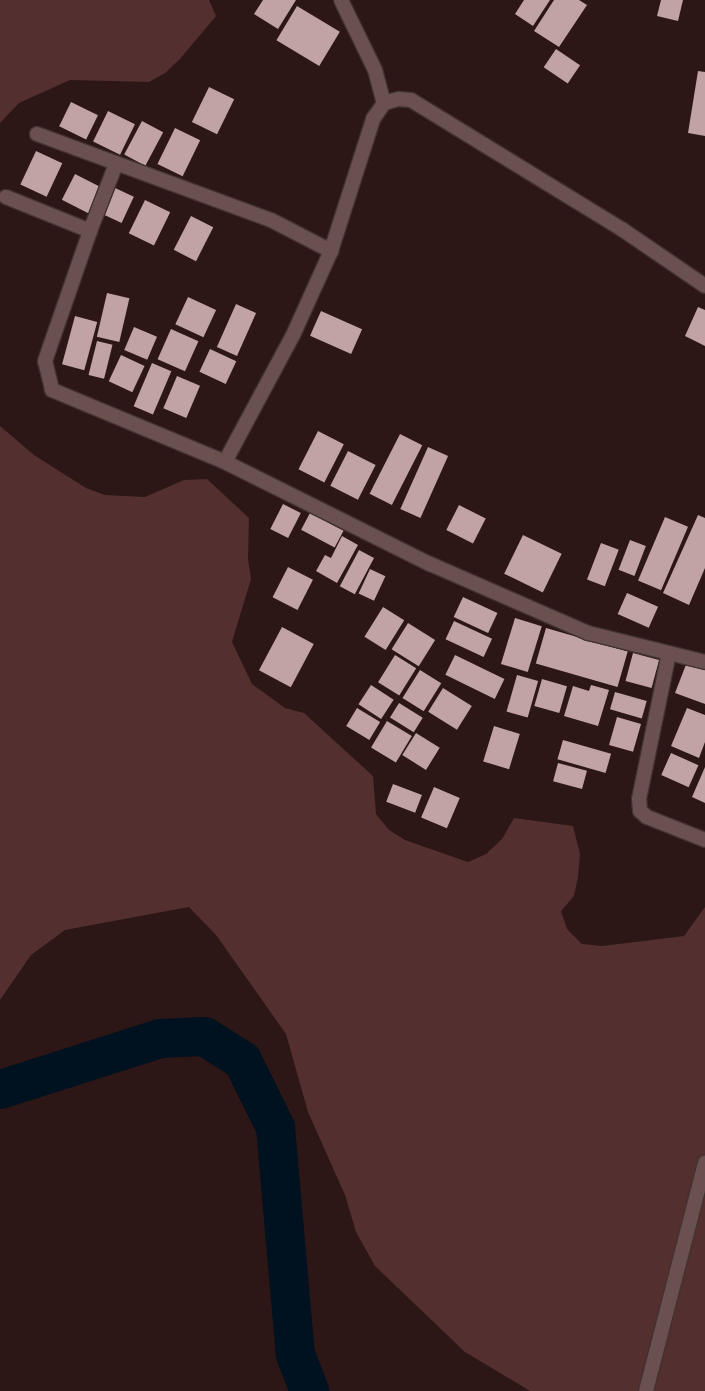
<!DOCTYPE html>
<style>
body{margin:0}
#map{position:relative;width:705px;height:1391px;overflow:hidden;background:#2c1616;font-family:"Roboto Condensed",sans-serif}
div>[style]{position:absolute}
[style*='--x']{left:calc(var(--x)*1px);top:calc(var(--y)*1px);width:calc(var(--w)*1px);rotate:calc(var(--a)*1deg)}
.green>*{inset:0;background:#532f2f}
.river>*{height:39px;margin:-19.5px;padding:0 19.5px;transform-origin:19.5px;border-radius:19.5px;background:#00111f}
.building>*{inset:0;background:#c0a3a2;transform-origin:0 0}
.roads{filter:drop-shadow(1px 0 #423231) drop-shadow(-1px 0 #423231) drop-shadow(0 1px #423231) drop-shadow(0 -1px #423231)}
.minor>*{height:14px;margin:-7px;padding:0 7px;transform-origin:7px;border-radius:7px;background:#6a504f}
span{translate:-50% -50%;white-space:nowrap;text-align:center;line-height:1.15;-webkit-text-stroke:5px #210d0d;paint-order:stroke}
</style>
<div id="map">
<div class="green">
<div style="clip-path:polygon(0 0,209px 0,216px 16px,180px 59px,165px 73px,149px 82px,70px 80px,19px 103px,0 123px)"></div>
<div style="clip-path:polygon(0 426px,34px 455px,86px 488px,105px 495px,145px 497px,184px 480px,207px 479px,249px 518px,248px 559px,251px 579px,232px 642px,252px 684px,285px 708px,304px 713px,373px 776px,376px 814px,389px 830px,405px 840px,468px 862px,486px 854px,502px 839px,514px 818px,573px 826px,580px 854px,578px 877px,574px 896px,561px 911px,567px 929px,582px 944px,602px 946px,684px 936px,705px 907px,705px 1391px,530px 1391px,465px 1352px,375px 1266px,356px 1232px,345px 1195px,308px 1112px,286px 1034px,216px 935px,189px 907px,65px 930px,31px 955px,0 1000px)"></div>
</div>
<div class="river">
<div style="--x:0;--y:1089;--w:168;--a:-17.7"></div>
<div style="--x:160;--y:1038;--w:44;--a:-2.6"></div>
<div style="--x:204;--y:1036;--w:45;--a:32.3"></div>
<div style="--x:242;--y:1060;--w:75;--a:63.8"></div>
<div style="--x:275;--y:1127;--w:228;--a:85"></div>
<div style="--x:295;--y:1354;--w:40;--a:69"></div>
</div>
<div class="building">
<div style="clip-path:polygon(263px 0,296px 0,278px 29px,254px 14px)"></div>
<div style="clip-path:polygon(524px 0,550px 0,533px 26px,515px 14px)"></div>
<div style="clip-path:polygon(554px 0,579px 0,587px 5px,559px 47px,534px 31px)"></div>
<div style="clip-path:polygon(661px 0,683px 0,678px 21px,657px 16px)"></div>
<div style="left:297px;top:6px;width:50px;height:40px;rotate:31deg"></div>
<div style="left:556px;top:49px;width:29px;height:22px;rotate:34deg"></div>
<div style="clip-path:polygon(698px 71px,705px 72px,705px 136px,688px 133px)"></div>
<div style="left:209px;top:87px;width:28px;height:39px;rotate:26deg"></div>
<div style="left:71px;top:102px;width:30px;height:27px;rotate:26deg"></div>
<div style="left:108px;top:111px;width:30px;height:34px;rotate:26deg"></div>
<div style="left:142px;top:121px;width:24px;height:38px;rotate:28deg"></div>
<div style="left:175px;top:128px;width:28px;height:40px;rotate:26deg"></div>
<div style="left:36px;top:151px;width:29px;height:37px;rotate:25deg"></div>
<div style="left:75px;top:174px;width:33px;height:29px;rotate:27deg"></div>
<div style="left:113px;top:187px;width:23px;height:29px;rotate:25deg"></div>
<div style="left:145px;top:200px;width:28px;height:37px;rotate:26deg"></div>
<div style="left:191px;top:216px;width:25px;height:38px;rotate:27deg"></div>
<div style="left:107px;top:293px;width:23px;height:45px;rotate:13deg"></div>
<div style="left:188px;top:297px;width:31px;height:30px;rotate:25deg"></div>
<div style="left:236px;top:304px;width:22px;height:47px;rotate:24deg"></div>
<div style="clip-path:polygon(698px 307px,705px 310px,705px 346px,685px 336px)"></div>
<div style="left:321px;top:311px;width:45px;height:27px;rotate:24deg"></div>
<div style="left:75px;top:316px;width:23px;height:50px;rotate:15deg"></div>
<div style="left:134px;top:327px;width:25px;height:25px;rotate:23deg"></div>
<div style="left:171px;top:329px;width:30px;height:33px;rotate:24deg"></div>
<div style="left:97px;top:341px;width:16px;height:35px;rotate:14deg"></div>
<div style="left:210px;top:349px;width:29px;height:25px;rotate:25deg"></div>
<div style="left:121px;top:355px;width:26px;height:29px;rotate:25deg"></div>
<div style="left:152px;top:363px;width:21px;height:47px;rotate:23deg"></div>
<div style="left:177px;top:376px;width:25px;height:35px;rotate:23deg"></div>
<div style="left:318px;top:431px;width:29px;height:43px;rotate:27deg"></div>
<div style="left:400px;top:434px;width:25px;height:67px;rotate:27deg"></div>
<div style="left:428px;top:447px;width:22px;height:68px;rotate:24deg"></div>
<div style="left:348px;top:451px;width:31px;height:39px;rotate:27deg"></div>
<div style="left:283px;top:504px;width:20px;height:28px;rotate:27deg"></div>
<div style="left:459px;top:505px;width:30px;height:28px;rotate:27deg"></div>
<div style="left:310px;top:513px;width:38px;height:19px;rotate:28deg"></div>
<div style="clip-path:polygon(698px 515px,705px 518px,705px 568px,689px 605px,663px 593px)"></div>
<div style="left:665px;top:517px;width:25px;height:69px;rotate:23deg"></div>
<div style="left:523px;top:535px;width:43px;height:43px;rotate:26deg"></div>
<div style="clip-path:polygon(342px 536px,358px 545px,337px 583px,316px 571px,325px 555px,331px 558px)"></div>
<div style="left:630px;top:540px;width:17px;height:32px;rotate:21deg"></div>
<div style="left:601px;top:543px;width:19px;height:39px;rotate:21deg"></div>
<div style="left:359px;top:550px;width:17px;height:41px;rotate:28deg"></div>
<div style="left:288px;top:567px;width:28px;height:34px;rotate:27deg"></div>
<div style="left:370px;top:569px;width:17px;height:27px;rotate:25deg"></div>
<div style="left:627px;top:593px;width:34px;height:23px;rotate:24deg"></div>
<div style="left:463px;top:597px;width:38px;height:22px;rotate:25deg"></div>
<div style="left:383px;top:607px;width:25px;height:35px;rotate:32deg"></div>
<div style="left:515px;top:618px;width:28px;height:48px;rotate:17deg"></div>
<div style="left:454px;top:621px;width:42px;height:20px;rotate:25deg"></div>
<div style="left:408px;top:623px;width:32px;height:31px;rotate:32deg"></div>
<div style="left:282px;top:627px;width:36px;height:49px;rotate:28deg"></div>
<div style="left:546px;top:628px;width:85px;height:37px;rotate:16deg"></div>
<div style="left:633px;top:653px;width:27px;height:29px;rotate:15deg"></div>
<div style="left:395px;top:655px;width:25px;height:32px;rotate:32deg"></div>
<div style="left:455px;top:655px;width:55px;height:22px;rotate:26deg"></div>
<div style="clip-path:polygon(687px 662px,705px 668px,705px 704px,675px 693px)"></div>
<div style="left:420px;top:670px;width:25px;height:33px;rotate:32deg"></div>
<div style="left:517px;top:675px;width:22px;height:38px;rotate:16deg"></div>
<div style="left:542px;top:679px;width:26px;height:28px;rotate:16deg"></div>
<div style="left:371px;top:685px;width:27px;height:23px;rotate:33deg"></div>
<div style="clip-path:polygon(591px 685px,609px 690px,598px 726px,564px 716px,573px 686px,589px 691px)"></div>
<div style="left:443px;top:688px;width:34px;height:28px;rotate:32deg"></div>
<div style="left:615px;top:692px;width:33px;height:18px;rotate:16deg"></div>
<div style="left:399px;top:703px;width:28px;height:17px;rotate:32deg"></div>
<div style="left:357px;top:708px;width:27px;height:21px;rotate:31deg"></div>
<div style="clip-path:polygon(687px 708px,705px 715px,705px 742px,699px 758px,671px 746px)"></div>
<div style="left:617px;top:717px;width:25px;height:29px;rotate:16deg"></div>
<div style="left:387px;top:721px;width:29px;height:31px;rotate:31deg"></div>
<div style="left:494px;top:726px;width:27px;height:37px;rotate:17deg"></div>
<div style="left:416px;top:733px;width:28px;height:26px;rotate:32deg"></div>
<div style="left:563px;top:740px;width:50px;height:20px;rotate:16deg"></div>
<div style="left:671px;top:753px;width:30px;height:24px;rotate:24deg"></div>
<div style="left:558px;top:763px;width:30px;height:19px;rotate:15deg"></div>
<div style="clip-path:polygon(705px 767px,705px 803px,692px 797px)"></div>
<div style="left:393px;top:784px;width:31px;height:19px;rotate:21deg"></div>
<div style="left:434px;top:787px;width:28px;height:33px;rotate:23deg"></div>
</div>
<div class="roads">
<div class="minor">
<div style="--x:341;--y:0;--w:78;--a:64.1"></div>
<div style="--x:375;--y:70;--w:34;--a:75"></div>
<div style="--x:37;--y:134;--w:249;--a:20.2"></div>
<div style="--x:271;--y:220;--w:68;--a:27.3"></div>
<div style="--x:331;--y:251;--w:92;--a:114.3"></div>
<div style="--x:293;--y:335;--w:144;--a:118.2"></div>
<div style="--x:6;--y:197;--w:91;--a:22"></div>
<div style="--x:90;--y:231;--w:138;--a:109.1"></div>
<div style="--x:45;--y:361;--w:30;--a:76"></div>
<div style="--x:52;--y:390;--w:187;--a:22.6"></div>
<div style="--x:225;--y:462;--w:229;--a:26.5"></div>
<div style="--x:430;--y:564;--w:172;--a:23.6"></div>
<div style="--x:588;--y:633;--w:121;--a:13.9"></div>
<div style="--x:90;--y:231;--w:72;--a:-68.8"></div>
<div style="--x:331;--y:251;--w:139;--a:-72.3"></div>
<div style="--x:373;--y:119;--w:19;--a:-55"></div>
<div style="--x:384;--y:103;--w:16;--a:-15"></div>
<div style="--x:399;--y:99;--w:12;--a:5"></div>
<div style="--x:411;--y:100;--w:249;--a:31.5"></div>
<div style="--x:623;--y:230;--w:99;--a:34.3"></div>
<div style="--x:669;--y:653;--w:149;--a:101.6"></div>
<div style="--x:639;--y:799;--w:12;--a:85"></div>
<div style="--x:640;--y:811;--w:9;--a:41"></div>
<div style="--x:647;--y:817;--w:62;--a:21.6"></div>
<div style="--x:646;--y:1391;--w:236;--a:-75.5"></div>
</div>
</div>
</div>
